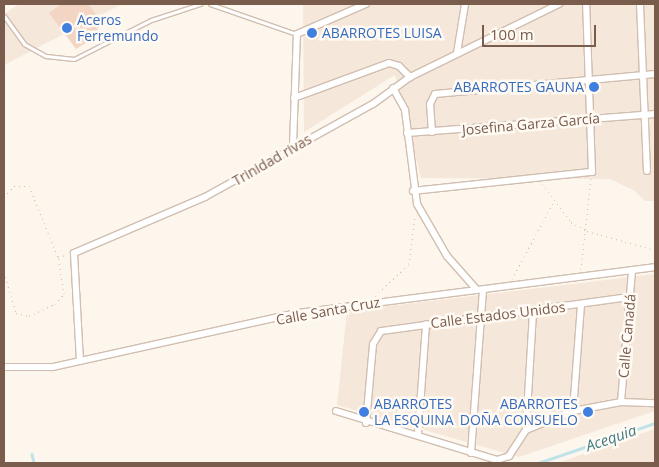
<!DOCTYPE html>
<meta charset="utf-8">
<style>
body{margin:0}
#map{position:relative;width:659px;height:467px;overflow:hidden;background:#fdf6ec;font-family:"Open Sans",sans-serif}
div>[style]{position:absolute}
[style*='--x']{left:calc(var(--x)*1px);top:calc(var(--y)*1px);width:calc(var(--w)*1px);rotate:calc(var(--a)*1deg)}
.residential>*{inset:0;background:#f5e8da}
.stream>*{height:2.5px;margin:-1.25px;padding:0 1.25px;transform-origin:1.25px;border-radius:1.25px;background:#bfe3e8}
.building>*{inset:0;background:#f3d5c3}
.path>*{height:1px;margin-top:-0.5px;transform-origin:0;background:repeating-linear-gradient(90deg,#d9b8a5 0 1px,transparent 0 5px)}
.roads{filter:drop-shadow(1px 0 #d1beb0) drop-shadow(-1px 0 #d1beb0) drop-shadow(0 1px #d1beb0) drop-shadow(0 -1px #d1beb0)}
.service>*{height:3px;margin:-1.5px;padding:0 1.5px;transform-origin:1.5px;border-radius:1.5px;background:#fff}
.minor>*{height:6px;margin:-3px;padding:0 3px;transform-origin:3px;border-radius:3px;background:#fff}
.dots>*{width:14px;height:14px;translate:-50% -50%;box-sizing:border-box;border:2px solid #fffaf3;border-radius:50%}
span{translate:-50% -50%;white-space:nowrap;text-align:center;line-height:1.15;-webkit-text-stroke:5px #fffaf3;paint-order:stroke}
.shop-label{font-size:14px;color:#366cbe}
.left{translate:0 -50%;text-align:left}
.right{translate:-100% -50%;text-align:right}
.street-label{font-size:14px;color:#7a5c4d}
.water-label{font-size:15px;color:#437c86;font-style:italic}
.frame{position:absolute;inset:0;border:5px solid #7a5c4d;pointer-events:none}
.scale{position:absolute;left:482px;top:25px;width:114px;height:22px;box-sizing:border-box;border:2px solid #7a5c4d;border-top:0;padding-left:6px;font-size:15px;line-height:18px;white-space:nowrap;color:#7a5c4d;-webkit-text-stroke:4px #fffaf3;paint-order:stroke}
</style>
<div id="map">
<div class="residential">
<div style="clip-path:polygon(19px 4px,122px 4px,4px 65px,4px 100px,4px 14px)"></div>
<div style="clip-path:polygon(303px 4px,655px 4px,655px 201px,645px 201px,635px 191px,610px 179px,421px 178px,395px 75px,304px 132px)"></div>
<div style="clip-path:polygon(655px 274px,655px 411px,519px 457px,337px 405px,347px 311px)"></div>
<div style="clip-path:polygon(655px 429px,655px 463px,558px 463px,631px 437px)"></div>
</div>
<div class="stream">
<div style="--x:32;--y:454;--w:9;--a:77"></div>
<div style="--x:538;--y:463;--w:124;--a:-18.9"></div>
</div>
<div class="building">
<div style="clip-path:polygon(61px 4px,88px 4px,104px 24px,97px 29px,100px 34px,76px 49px,49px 13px)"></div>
</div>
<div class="path">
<div style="--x:542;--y:184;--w:48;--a:52.7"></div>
<div style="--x:571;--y:222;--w:18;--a:29"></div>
<div style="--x:587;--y:231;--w:71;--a:15.6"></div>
<div style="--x:4;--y:197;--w:15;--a:-48"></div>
<div style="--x:14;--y:186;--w:15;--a:0"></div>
<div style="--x:29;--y:186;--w:77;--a:67.8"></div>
<div style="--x:58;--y:257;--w:8;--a:-14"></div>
<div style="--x:581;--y:269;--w:91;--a:-83.7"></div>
<div style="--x:4;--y:272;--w:43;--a:73.7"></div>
<div style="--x:16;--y:313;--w:13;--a:13"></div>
<div style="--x:29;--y:316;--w:29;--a:-25"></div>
<div style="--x:55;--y:304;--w:13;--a:-48"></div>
<div style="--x:64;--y:294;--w:37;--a:-99"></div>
<div style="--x:512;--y:279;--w:89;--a:-61.7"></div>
<div style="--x:375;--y:296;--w:47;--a:-43.3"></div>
<div style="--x:409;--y:264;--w:49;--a:-83"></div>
</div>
<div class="roads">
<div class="service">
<div style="--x:210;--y:4;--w:91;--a:19.2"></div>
<div style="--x:4;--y:16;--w:34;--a:54"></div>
<div style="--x:24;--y:44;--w:25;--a:29"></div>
<div style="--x:46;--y:56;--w:28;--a:6"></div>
<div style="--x:74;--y:59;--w:86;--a:-26.9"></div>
<div style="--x:151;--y:20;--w:52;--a:-18.1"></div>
</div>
<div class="minor">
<div style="--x:640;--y:4;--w:167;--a:87.6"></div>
<div style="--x:457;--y:53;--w:50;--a:-80.7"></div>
<div style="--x:393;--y:88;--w:25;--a:61"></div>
<div style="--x:405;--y:110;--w:95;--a:82.7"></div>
<div style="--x:417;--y:204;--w:60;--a:60"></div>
<div style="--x:447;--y:256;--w:45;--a:48.6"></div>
<div style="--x:294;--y:98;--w:101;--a:-20.2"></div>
<div style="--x:389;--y:63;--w:10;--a:17"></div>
<div style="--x:399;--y:66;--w:16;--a:45"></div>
<div style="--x:432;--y:132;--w:28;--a:-94"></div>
<div style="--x:430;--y:104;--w:11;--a:-63"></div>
<div style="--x:435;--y:94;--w:221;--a:-5.2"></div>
<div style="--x:407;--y:133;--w:249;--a:-4.4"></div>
<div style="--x:293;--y:146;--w:112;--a:-88"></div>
<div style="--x:297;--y:34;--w:75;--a:-23.5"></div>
<div style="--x:413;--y:191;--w:180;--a:-6.1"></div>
<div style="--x:592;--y:172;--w:168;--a:-92"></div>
<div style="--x:80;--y:361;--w:108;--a:-93.2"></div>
<div style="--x:74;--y:253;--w:142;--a:-23.1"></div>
<div style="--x:205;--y:197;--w:192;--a:-29"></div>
<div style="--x:373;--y:104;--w:46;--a:-36.1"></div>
<div style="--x:410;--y:77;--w:166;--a:-26.1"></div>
<div style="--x:4;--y:367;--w:49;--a:0"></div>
<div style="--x:53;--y:367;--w:250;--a:-12.5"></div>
<div style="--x:297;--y:313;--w:361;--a:-7.3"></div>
<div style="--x:621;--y:402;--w:132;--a:-85.2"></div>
<div style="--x:336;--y:411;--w:168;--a:16.9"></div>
<div style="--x:497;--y:460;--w:13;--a:-18"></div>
<div style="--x:509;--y:456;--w:31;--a:-57"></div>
<div style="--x:526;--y:430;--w:51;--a:-22"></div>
<div style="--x:573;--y:411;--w:49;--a:-10.6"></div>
<div style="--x:621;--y:402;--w:34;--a:2"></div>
<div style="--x:573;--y:411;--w:107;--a:-85.7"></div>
<div style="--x:366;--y:423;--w:79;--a:-84.9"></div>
<div style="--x:373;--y:344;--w:15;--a:-58"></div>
<div style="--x:381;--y:331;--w:251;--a:-7.8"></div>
<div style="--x:526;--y:430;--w:119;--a:-86.6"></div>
<div style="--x:418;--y:434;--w:110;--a:-85.8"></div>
<div style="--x:471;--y:453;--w:163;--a:-85.8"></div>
</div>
</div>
<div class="dots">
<div style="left:67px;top:28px;background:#3f7fe0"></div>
<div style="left:312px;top:33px;background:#3f7fe0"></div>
<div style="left:594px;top:87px;background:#3f7fe0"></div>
<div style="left:364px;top:412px;background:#3f7fe0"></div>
<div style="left:588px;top:412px;background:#3f7fe0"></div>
</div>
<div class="shop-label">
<span class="left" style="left:77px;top:28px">Aceros<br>Ferremundo</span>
<span class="left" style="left:322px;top:33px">ABARROTES LUISA</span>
<span class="right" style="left:584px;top:87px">ABARROTES GAUNA</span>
<span class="left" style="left:374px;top:412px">ABARROTES<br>LA ESQUINA</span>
<span class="right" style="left:578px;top:412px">ABARROTES<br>DOÑA CONSUELO</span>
</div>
<div class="street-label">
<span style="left:531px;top:124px;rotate:-5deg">Josefina Garza García</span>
<span style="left:272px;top:160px;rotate:-30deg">Trinidad rivas</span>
<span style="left:328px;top:311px;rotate:-10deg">Calle Santa Cruz</span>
<span style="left:498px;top:315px;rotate:-7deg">Calle Estados Unidos</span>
<span style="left:627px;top:336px;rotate:-85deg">Calle Canadá</span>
</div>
<div class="water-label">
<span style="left:611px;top:438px;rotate:-19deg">Acequia</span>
</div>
<div class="frame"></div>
<div class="scale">100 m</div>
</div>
